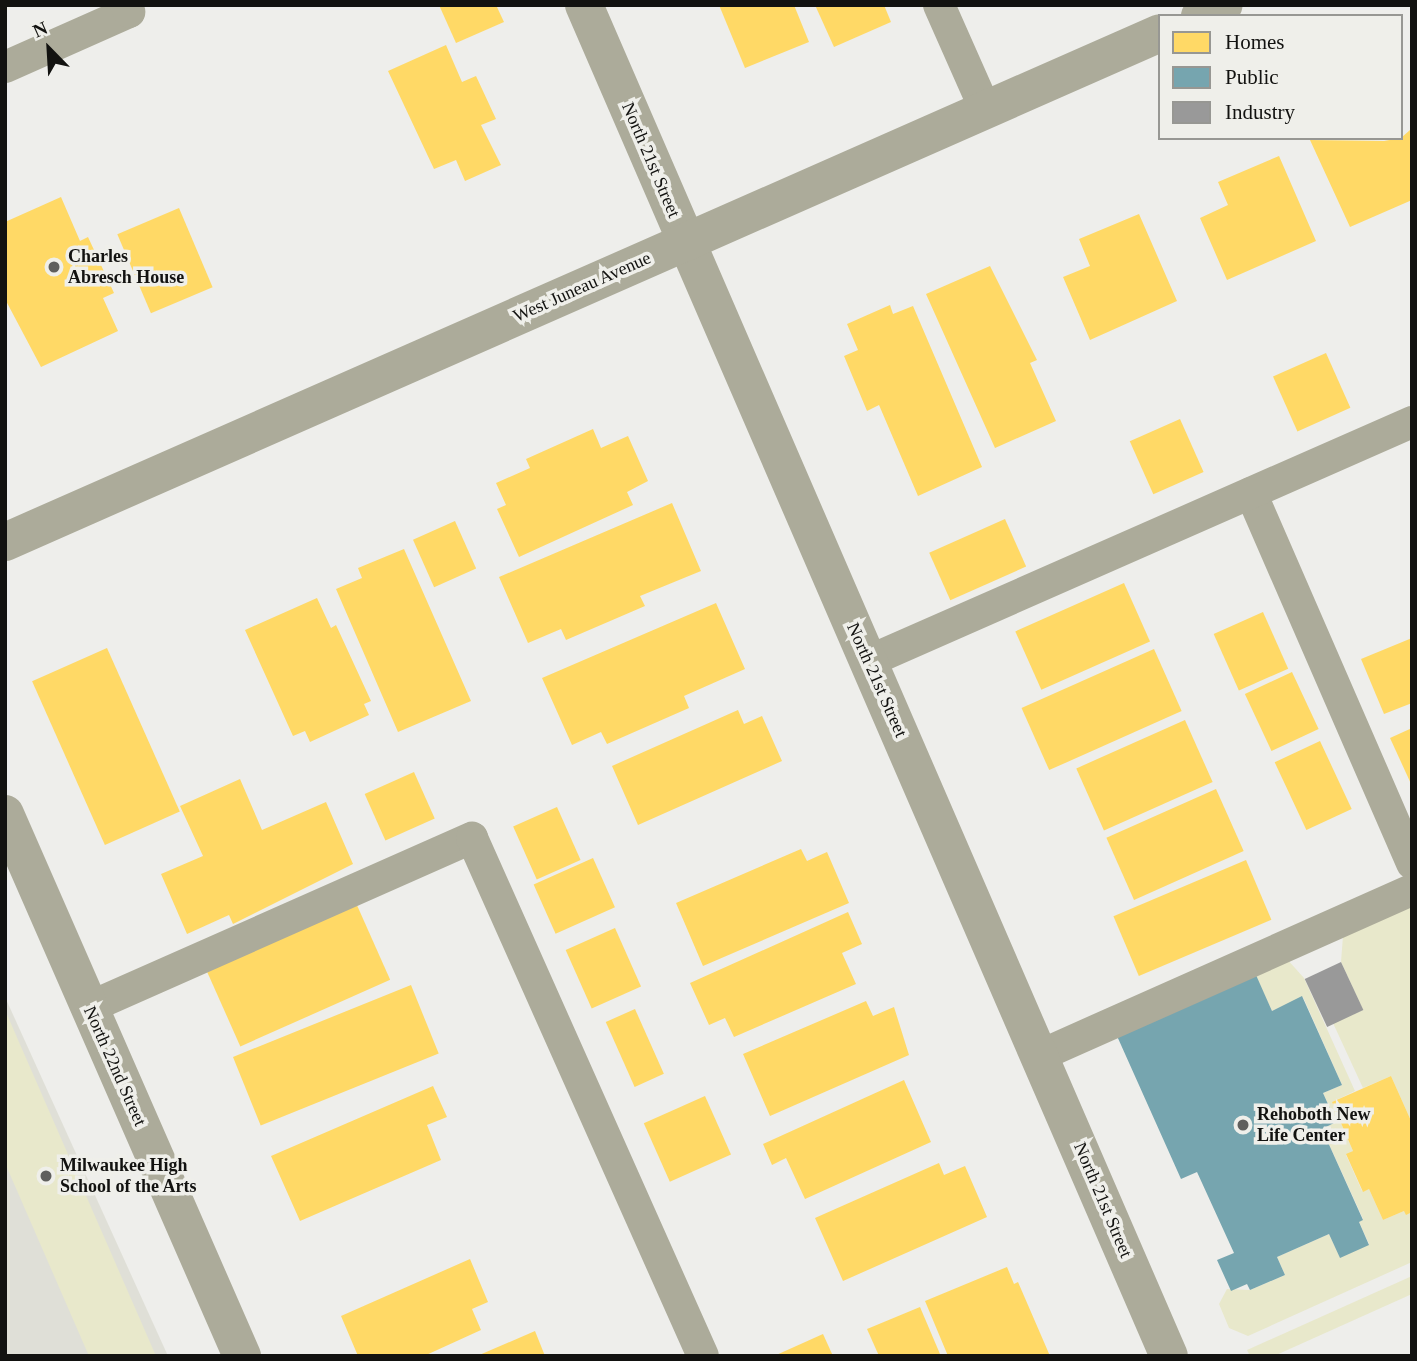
<!DOCTYPE html>
<style>
body{margin:0}
#map{position:relative;width:1417px;height:1361px;overflow:hidden;background:#eeeeeb;font-family:Georgia,serif}
div>[style]{position:absolute}
[style*='--x']{left:calc(var(--x)*1px);top:calc(var(--y)*1px);width:calc(var(--w)*1px);rotate:calc(var(--a)*1deg)}
.built>*{inset:0;background:#dfdfd7}
.green>*{inset:0;background:#e8e8cb}
.homes>*{inset:0;background:#ffd966;transform-origin:0 0}
.public>*{inset:0;background:#76a5af}
.industry>*{inset:0;background:#999;transform-origin:0 0}
.lane>*{height:32px;margin:-16px;padding:0 16px;transform-origin:16px;border-radius:16px;background:#acab9a}
.street>*{height:38px;margin:-19px;padding:0 19px;transform-origin:19px;border-radius:19px;background:#acab9a}
.dots>*{width:19px;height:19px;translate:-50% -50%;box-sizing:border-box;border:4px solid #efefea;border-radius:50%}
span{translate:-50% -50%;white-space:nowrap;text-align:center;line-height:1.15;-webkit-text-stroke:7px #efefea;paint-order:stroke}
.street-label{font-size:18px;color:#121210}
.poi-label{font-size:18px;color:#121210;font-weight:700}
.left{translate:0 -50%;text-align:left}
.frame{position:absolute;inset:0;border:7px solid #121210;pointer-events:none}
.legend{position:absolute;left:1158px;top:14px;width:245px;height:126px;box-sizing:border-box;background:#efefea;border:2px solid #979793;margin:0;padding:9px 12px;list-style:none;font-size:21px;color:#121210}
.legend li{display:flex;align-items:center;gap:14px;height:35px}
.legend b{width:35px;border:2px solid #979793}
.north{position:absolute;left:14px;top:14px;width:70px;height:70px;-webkit-text-stroke:5px #efefea;paint-order:stroke;rotate:336deg;font-size:19px;font-weight:700;line-height:28px;text-align:center;color:#121210}
.north::after{content:'';display:block;margin:auto;width:24px;height:32px;background:#121210;clip-path:polygon(50% 0,100% 100%,50% 72%,0 100%)}
</style>
<div id="map">
<div class="built">
<div style="clip-path:polygon(5px 997px,168px 1356px,5px 1356px)"></div>
</div>
<div class="green">
<div style="clip-path:polygon(1412px 904px,1412px 1123px,1391px 1076px,1363px 1088px,1333px 1023px,1363px 1010px,1341px 962px,1343px 936px)"></div>
<div style="clip-path:polygon(1286px 958px,1304px 978px,1355px 1091px,1332px 1102px,1353px 1151px,1346px 1155px,1362px 1191px,1369px 1189px,1383px 1220px,1404px 1211px,1412px 1212px,1412px 1262px,1248px 1336px,1229px 1328px,1219px 1304px,1227px 1289px,1250px 1290px,1285px 1275px,1277px 1257px,1329px 1234px,1340px 1257px,1369px 1244px,1359px 1222px,1363px 1219px,1322px 1129px,1336px 1122px,1323px 1093px,1342px 1085px,1303px 997px,1272px 1011px,1255px 975px)"></div>
<div style="clip-path:polygon(5px 1010px,156px 1356px,89px 1356px,5px 1163px)"></div>
<div style="clip-path:polygon(1412px 1276px,1412px 1294px,1274px 1356px,1250px 1356px,1247px 1350px)"></div>
</div>
<div class="homes">
<div style="clip-path:polygon(439px 5px,496px 5px,504px 22px,456px 43px)"></div>
<div style="clip-path:polygon(719px 5px,794px 5px,809px 42px,745px 68px)"></div>
<div style="clip-path:polygon(815px 5px,884px 5px,891px 22px,834px 47px)"></div>
<div style="clip-path:polygon(446px 45px,462px 82px,476px 76px,496px 119px,481px 125px,501px 165px,465px 181px,456px 160px,434px 169px,388px 71px)"></div>
<div style="clip-path:polygon(1410px 130px,1412px 200px,1350px 227px,1310px 140px,1384px 141px,1401px 138px)"></div>
<div style="clip-path:polygon(1279px 156px,1316px 241px,1227px 280px,1200px 218px,1228px 205px,1218px 182px)"></div>
<div style="clip-path:polygon(61px 197px,80px 241px,88px 237px,114px 293px,103px 298px,118px 331px,41px 367px,5px 299px,5px 222px)"></div>
<div style="left:179px;top:208px;width:86px;height:67px;rotate:67deg"></div>
<div style="clip-path:polygon(1139px 214px,1177px 301px,1090px 340px,1063px 277px,1090px 266px,1079px 239px)"></div>
<div style="clip-path:polygon(990px 266px,1037px 360px,1030px 363px,1056px 421px,995px 448px,926px 294px)"></div>
<div style="clip-path:polygon(890px 305px,893px 314px,913px 306px,982px 467px,918px 496px,879px 405px,867px 411px,844px 356px,858px 350px,847px 324px)"></div>
<div style="left:1326px;top:353px;width:60px;height:58px;rotate:66deg"></div>
<div style="left:1180px;top:419px;width:58px;height:55px;rotate:66deg"></div>
<div style="clip-path:polygon(593px 429px,601px 448px,628px 436px,648px 481px,627px 492px,633px 505px,519px 557px,497px 509px,506px 505px,496px 483px,530px 468px,526px 459px)"></div>
<div style="clip-path:polygon(672px 503px,701px 571px,640px 596px,645px 606px,566px 640px,561px 629px,528px 643px,499px 577px)"></div>
<div style="left:1005px;top:519px;width:52px;height:83px;rotate:66deg"></div>
<div style="left:455px;top:521px;width:52px;height:46px;rotate:66deg"></div>
<div style="clip-path:polygon(404px 549px,471px 701px,398px 732px,336px 589px,362px 578px,358px 568px)"></div>
<div style="left:1124px;top:583px;width:64px;height:119px;rotate:66deg"></div>
<div style="clip-path:polygon(317px 598px,331px 628px,336px 625px,371px 701px,364px 704px,369px 715px,310px 742px,305px 731px,293px 736px,245px 630px)"></div>
<div style="clip-path:polygon(716px 603px,745px 669px,684px 696px,689px 708px,607px 744px,601px 732px,572px 745px,542px 678px)"></div>
<div style="left:1263px;top:612px;width:62px;height:54px;rotate:66deg"></div>
<div style="clip-path:polygon(1412px 638px,1412px 703px,1384px 714px,1361px 659px)"></div>
<div style="left:107px;top:648px;width:179px;height:82px;rotate:66deg"></div>
<div style="left:1154px;top:649px;width:68px;height:145px;rotate:66deg"></div>
<div style="left:1292px;top:672px;width:63px;height:52px;rotate:65deg"></div>
<div style="clip-path:polygon(738px 710px,744px 724px,762px 716px,782px 761px,638px 825px,612px 766px)"></div>
<div style="left:1185px;top:720px;width:68px;height:119px;rotate:66deg"></div>
<div style="clip-path:polygon(1412px 728px,1412px 786px,1390px 738px)"></div>
<div style="left:1320px;top:741px;width:75px;height:50px;rotate:65deg"></div>
<div style="left:414px;top:772px;width:51px;height:54px;rotate:66deg"></div>
<div style="clip-path:polygon(240px 779px,262px 830px,326px 802px,353px 864px,233px 924px,229px 915px,187px 934px,161px 874px,203px 856px,180px 806px)"></div>
<div style="left:1216px;top:789px;width:68px;height:120px;rotate:66deg"></div>
<div style="left:557px;top:807px;width:58px;height:48px;rotate:66deg"></div>
<div style="clip-path:polygon(801px 849px,807px 861px,827px 852px,849px 903px,703px 966px,676px 903px)"></div>
<div style="left:593px;top:858px;width:54px;height:65px;rotate:66deg"></div>
<div style="left:1246px;top:860px;width:65px;height:144px;rotate:67deg"></div>
<div style="left:356px;top:903px;width:84px;height:164px;rotate:66deg"></div>
<div style="clip-path:polygon(848px 912px,862px 944px,842px 953px,856px 984px,734px 1037px,725px 1018px,709px 1025px,690px 983px)"></div>
<div style="left:615px;top:928px;width:64px;height:54px;rotate:66deg"></div>
<div style="left:411px;top:985px;width:74px;height:192px;rotate:68deg"></div>
<div style="clip-path:polygon(866px 1001px,873px 1016px,894px 1007px,909px 1055px,770px 1116px,743px 1054px)"></div>
<div style="left:635px;top:1009px;width:71px;height:32px;rotate:66deg"></div>
<div style="clip-path:polygon(1391px 1076px,1412px 1123px,1412px 1212px,1406px 1215px,1404px 1211px,1383px 1220px,1369px 1189px,1363px 1192px,1346px 1154px,1353px 1151px,1332px 1102px)"></div>
<div style="clip-path:polygon(904px 1080px,931px 1142px,805px 1199px,786px 1158px,772px 1165px,763px 1144px)"></div>
<div style="clip-path:polygon(433px 1086px,447px 1117px,427px 1125px,441px 1160px,300px 1221px,271px 1156px)"></div>
<div style="left:705px;top:1096px;width:64px;height:67px;rotate:66deg"></div>
<div style="clip-path:polygon(939px 1163px,944px 1175px,965px 1166px,987px 1217px,843px 1281px,815px 1218px)"></div>
<div style="clip-path:polygon(470px 1259px,488px 1302px,472px 1309px,481px 1330px,424px 1356px,358px 1356px,341px 1316px)"></div>
<div style="clip-path:polygon(1007px 1267px,1014px 1284px,1018px 1282px,1050px 1356px,948px 1356px,925px 1301px)"></div>
<div style="clip-path:polygon(920px 1307px,940px 1354px,879px 1356px,867px 1329px)"></div>
<div style="clip-path:polygon(535px 1331px,545px 1356px,477px 1356px)"></div>
<div style="clip-path:polygon(823px 1334px,833px 1356px,774px 1356px)"></div>
</div>
<div class="public">
<div style="clip-path:polygon(1252px 966px,1272px 1011px,1302px 996px,1342px 1085px,1323px 1093px,1336px 1122px,1322px 1129px,1363px 1220px,1359px 1222px,1369px 1245px,1340px 1258px,1329px 1234px,1277px 1257px,1285px 1275px,1250px 1290px,1247px 1284px,1231px 1291px,1217px 1260px,1234px 1253px,1197px 1172px,1181px 1179px,1117px 1036px)"></div>
</div>
<div class="industry">
<div style="left:1341px;top:962px;width:53px;height:40px;rotate:65deg"></div>
</div>
<div class="lane">
<div style="--x:939;--y:5;--w:114;--a:66.1"></div>
<div style="--x:5;--y:67;--w:136;--a:-23.9"></div>
<div style="--x:129;--y:12;--w:8;--a:-113"></div>
<div style="--x:1251;--y:493;--w:404;--a:66.5"></div>
<div style="--x:869;--y:661;--w:593;--a:-23.76"></div>
<div style="--x:90;--y:1007;--w:418;--a:-23.9"></div>
<div style="--x:472;--y:838;--w:567;--a:65.97"></div>
<div style="--x:1041;--y:1055;--w:406;--a:-24"></div>
</div>
<div class="street">
<div style="--x:584;--y:5;--w:1472;--a:66.59"></div>
<div style="--x:1200;--y:16;--w:26;--a:-25"></div>
<div style="--x:5;--y:542;--w:1262;--a:-23.78"></div>
<div style="--x:5;--y:814;--w:592;--a:66.38"></div>
</div>
<div class="dots">
<div style="left:54px;top:267px;background:#5f5f5d"></div>
<div style="left:1243px;top:1125px;background:#5f5f5d"></div>
<div style="left:46px;top:1176px;background:#5f5f5d"></div>
</div>
<div class="street-label">
<span style="left:651px;top:160px;rotate:67deg">North 21st Street</span>
<span style="left:582px;top:287px;rotate:-24deg">West Juneau Avenue</span>
<span style="left:877px;top:680px;rotate:66deg">North 21st Street</span>
<span style="left:115px;top:1066px;rotate:66deg">North 22nd Street</span>
<span style="left:1103px;top:1200px;rotate:67deg">North 21st Street</span>
</div>
<div class="poi-label">
<span class="left" style="left:68px;top:267px">Charles<br>Abresch House</span>
<span class="left" style="left:1257px;top:1125px">Rehoboth New<br>Life Center</span>
<span class="left" style="left:60px;top:1176px">Milwaukee High<br>School of the Arts</span>
</div>
<div class="frame"></div>
<ul class="legend">
<li><b style="height:19px;background:#ffd966"></b>Homes</li>
<li><b style="height:19px;background:#76a5af"></b>Public</li>
<li><b style="height:19px;background:#999"></b>Industry</li>
</ul>
<div class="north">N</div>
</div>
